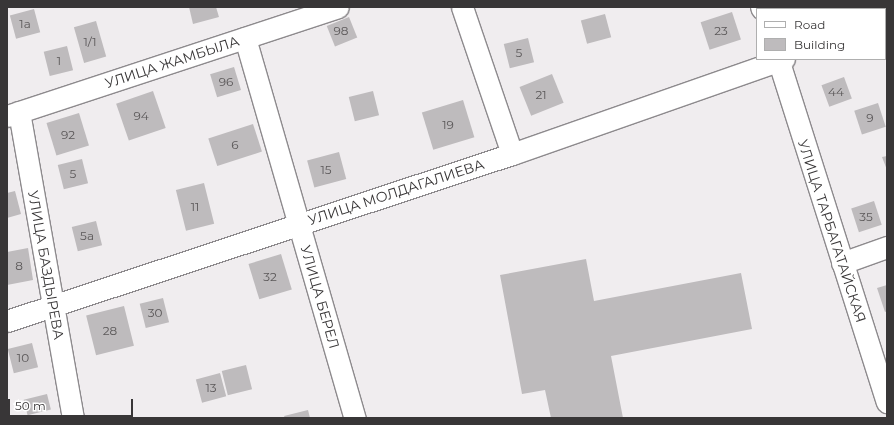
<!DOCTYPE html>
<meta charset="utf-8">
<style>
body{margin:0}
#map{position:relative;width:894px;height:425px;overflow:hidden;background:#f0edef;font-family:Montserrat,sans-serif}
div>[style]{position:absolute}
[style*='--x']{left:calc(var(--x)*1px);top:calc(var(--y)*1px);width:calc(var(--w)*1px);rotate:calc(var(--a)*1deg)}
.building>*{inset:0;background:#bebbbd;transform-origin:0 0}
.roads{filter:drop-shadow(1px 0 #8d8a8d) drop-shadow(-1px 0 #8d8a8d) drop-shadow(0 1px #8d8a8d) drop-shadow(0 -1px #8d8a8d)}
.minor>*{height:21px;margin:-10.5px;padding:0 10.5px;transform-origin:10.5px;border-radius:10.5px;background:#fff}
span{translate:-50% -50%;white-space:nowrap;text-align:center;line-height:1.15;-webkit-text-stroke:3px #fff;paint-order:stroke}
.number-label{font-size:12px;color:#5a5758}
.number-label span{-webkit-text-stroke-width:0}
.street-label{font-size:14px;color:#383637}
.frame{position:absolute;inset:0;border:8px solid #383637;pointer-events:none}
.legend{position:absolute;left:756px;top:8px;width:130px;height:52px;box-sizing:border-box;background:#fff;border:1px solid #afafaf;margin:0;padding:5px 7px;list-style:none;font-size:12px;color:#383637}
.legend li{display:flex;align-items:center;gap:8px;height:20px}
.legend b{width:20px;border:1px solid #afafaf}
.scale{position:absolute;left:8px;top:399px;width:125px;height:18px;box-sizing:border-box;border:2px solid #383637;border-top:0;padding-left:5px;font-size:12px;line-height:14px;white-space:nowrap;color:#383637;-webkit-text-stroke:3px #fff;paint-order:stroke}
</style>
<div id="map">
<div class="building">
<div style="clip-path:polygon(189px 7px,216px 7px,219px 17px,193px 24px)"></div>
<div style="clip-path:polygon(788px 7px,809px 7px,810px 9px,783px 9px)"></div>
<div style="left:34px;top:9px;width:24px;height:25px;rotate:75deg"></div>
<div style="left:732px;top:12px;width:29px;height:33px;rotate:72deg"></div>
<div style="left:605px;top:14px;width:24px;height:25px;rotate:75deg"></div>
<div style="left:349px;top:17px;width:22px;height:24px;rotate:68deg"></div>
<div style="left:96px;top:21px;width:37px;height:23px;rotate:74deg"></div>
<div style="left:528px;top:38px;width:25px;height:25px;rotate:76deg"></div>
<div style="left:67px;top:46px;width:25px;height:24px;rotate:76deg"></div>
<div style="left:234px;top:67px;width:24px;height:25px;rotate:73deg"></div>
<div style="left:552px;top:74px;width:31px;height:35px;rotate:68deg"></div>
<div style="left:844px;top:77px;width:23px;height:24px;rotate:70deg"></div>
<div style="left:153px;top:91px;width:39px;height:39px;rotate:71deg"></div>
<div style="left:373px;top:91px;width:25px;height:25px;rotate:76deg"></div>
<div style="left:463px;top:100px;width:39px;height:43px;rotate:73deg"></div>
<div style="left:878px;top:103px;width:25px;height:25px;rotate:72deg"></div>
<div style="left:79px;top:113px;width:34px;height:34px;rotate:73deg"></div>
<div style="left:253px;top:124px;width:29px;height:47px;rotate:72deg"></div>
<div style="left:339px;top:152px;width:28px;height:33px;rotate:75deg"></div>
<div style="clip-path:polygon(887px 156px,887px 170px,882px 157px)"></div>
<div style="left:82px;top:159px;width:25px;height:25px;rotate:76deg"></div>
<div style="left:204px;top:183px;width:42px;height:29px;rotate:76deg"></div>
<div style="clip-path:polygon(15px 191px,21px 214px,7px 218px,7px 193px)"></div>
<div style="left:874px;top:201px;width:25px;height:24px;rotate:72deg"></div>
<div style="left:96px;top:221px;width:25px;height:25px;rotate:76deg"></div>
<div style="clip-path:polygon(28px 248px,33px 280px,7px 285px,7px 252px)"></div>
<div style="left:281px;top:254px;width:37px;height:34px;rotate:73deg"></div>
<div style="clip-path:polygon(586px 259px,594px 301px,741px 273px,752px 329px,611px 356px,623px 418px,551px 418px,545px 390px,522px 394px,500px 275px)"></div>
<div style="clip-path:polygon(887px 285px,887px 311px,885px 312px,877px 288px)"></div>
<div style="left:163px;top:298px;width:25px;height:24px;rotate:76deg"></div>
<div style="left:124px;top:306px;width:41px;height:39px;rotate:76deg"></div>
<div style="left:32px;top:343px;width:25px;height:25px;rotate:76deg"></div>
<div style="left:246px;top:365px;width:25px;height:25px;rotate:76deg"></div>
<div style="left:220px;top:373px;width:24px;height:25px;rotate:75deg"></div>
<div style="left:47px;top:394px;width:16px;height:24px;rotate:76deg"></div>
<div style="clip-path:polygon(308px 410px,310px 418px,285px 418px,284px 416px)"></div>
</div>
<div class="roads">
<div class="minor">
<div style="--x:462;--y:7;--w:155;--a:71.2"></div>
<div style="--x:761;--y:7;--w:2;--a:63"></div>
<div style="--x:885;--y:15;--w:2;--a:-27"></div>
<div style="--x:245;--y:38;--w:396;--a:73.9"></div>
<div style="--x:778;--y:59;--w:360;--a:72.4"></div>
<div style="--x:19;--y:112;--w:311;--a:80"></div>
<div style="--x:7;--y:116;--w:348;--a:-18.2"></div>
<div style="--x:842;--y:263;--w:48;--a:-19.6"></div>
<div style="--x:7;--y:321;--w:532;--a:-18.3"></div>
<div style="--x:512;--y:154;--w:288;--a:-19.3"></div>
</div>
</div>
<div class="number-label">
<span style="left:25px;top:24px">1а</span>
<span style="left:341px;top:31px">98</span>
<span style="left:721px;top:31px">23</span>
<span style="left:90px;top:42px">1/1</span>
<span style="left:519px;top:53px">5</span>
<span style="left:59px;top:61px">1</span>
<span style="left:226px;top:82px">96</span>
<span style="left:836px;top:92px">44</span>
<span style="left:541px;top:95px">21</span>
<span style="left:141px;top:116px">94</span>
<span style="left:870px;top:118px">9</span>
<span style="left:448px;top:125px">19</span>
<span style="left:68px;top:135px">92</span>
<span style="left:235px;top:145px">6</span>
<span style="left:326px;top:170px">15</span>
<span style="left:73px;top:174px">5</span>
<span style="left:195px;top:207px">11</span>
<span style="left:866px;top:217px">35</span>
<span style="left:87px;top:236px">5а</span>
<span style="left:19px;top:266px">8</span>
<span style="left:270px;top:277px">32</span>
<span style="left:155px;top:313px">30</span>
<span style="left:110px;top:331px">28</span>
<span style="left:23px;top:358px">10</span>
<span style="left:211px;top:388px">13</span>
</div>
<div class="street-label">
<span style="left:172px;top:62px;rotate:-18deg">УЛИЦА ЖАМБЫЛА</span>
<span style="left:396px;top:192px;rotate:-18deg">УЛИЦА МОЛДАГАЛИЕВА</span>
<span style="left:832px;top:231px;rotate:72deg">УЛИЦА ТАРБАГАТАЙСКАЯ</span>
<span style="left:46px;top:265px;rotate:80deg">УЛИЦА БАЗДЫРЕВА</span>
<span style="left:320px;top:297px;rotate:74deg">УЛИЦА БЕРЕЛ</span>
</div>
<div class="frame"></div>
<ul class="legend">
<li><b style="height:5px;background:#fff"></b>Road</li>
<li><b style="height:11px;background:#bebbbd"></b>Building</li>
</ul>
<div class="scale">50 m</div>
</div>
